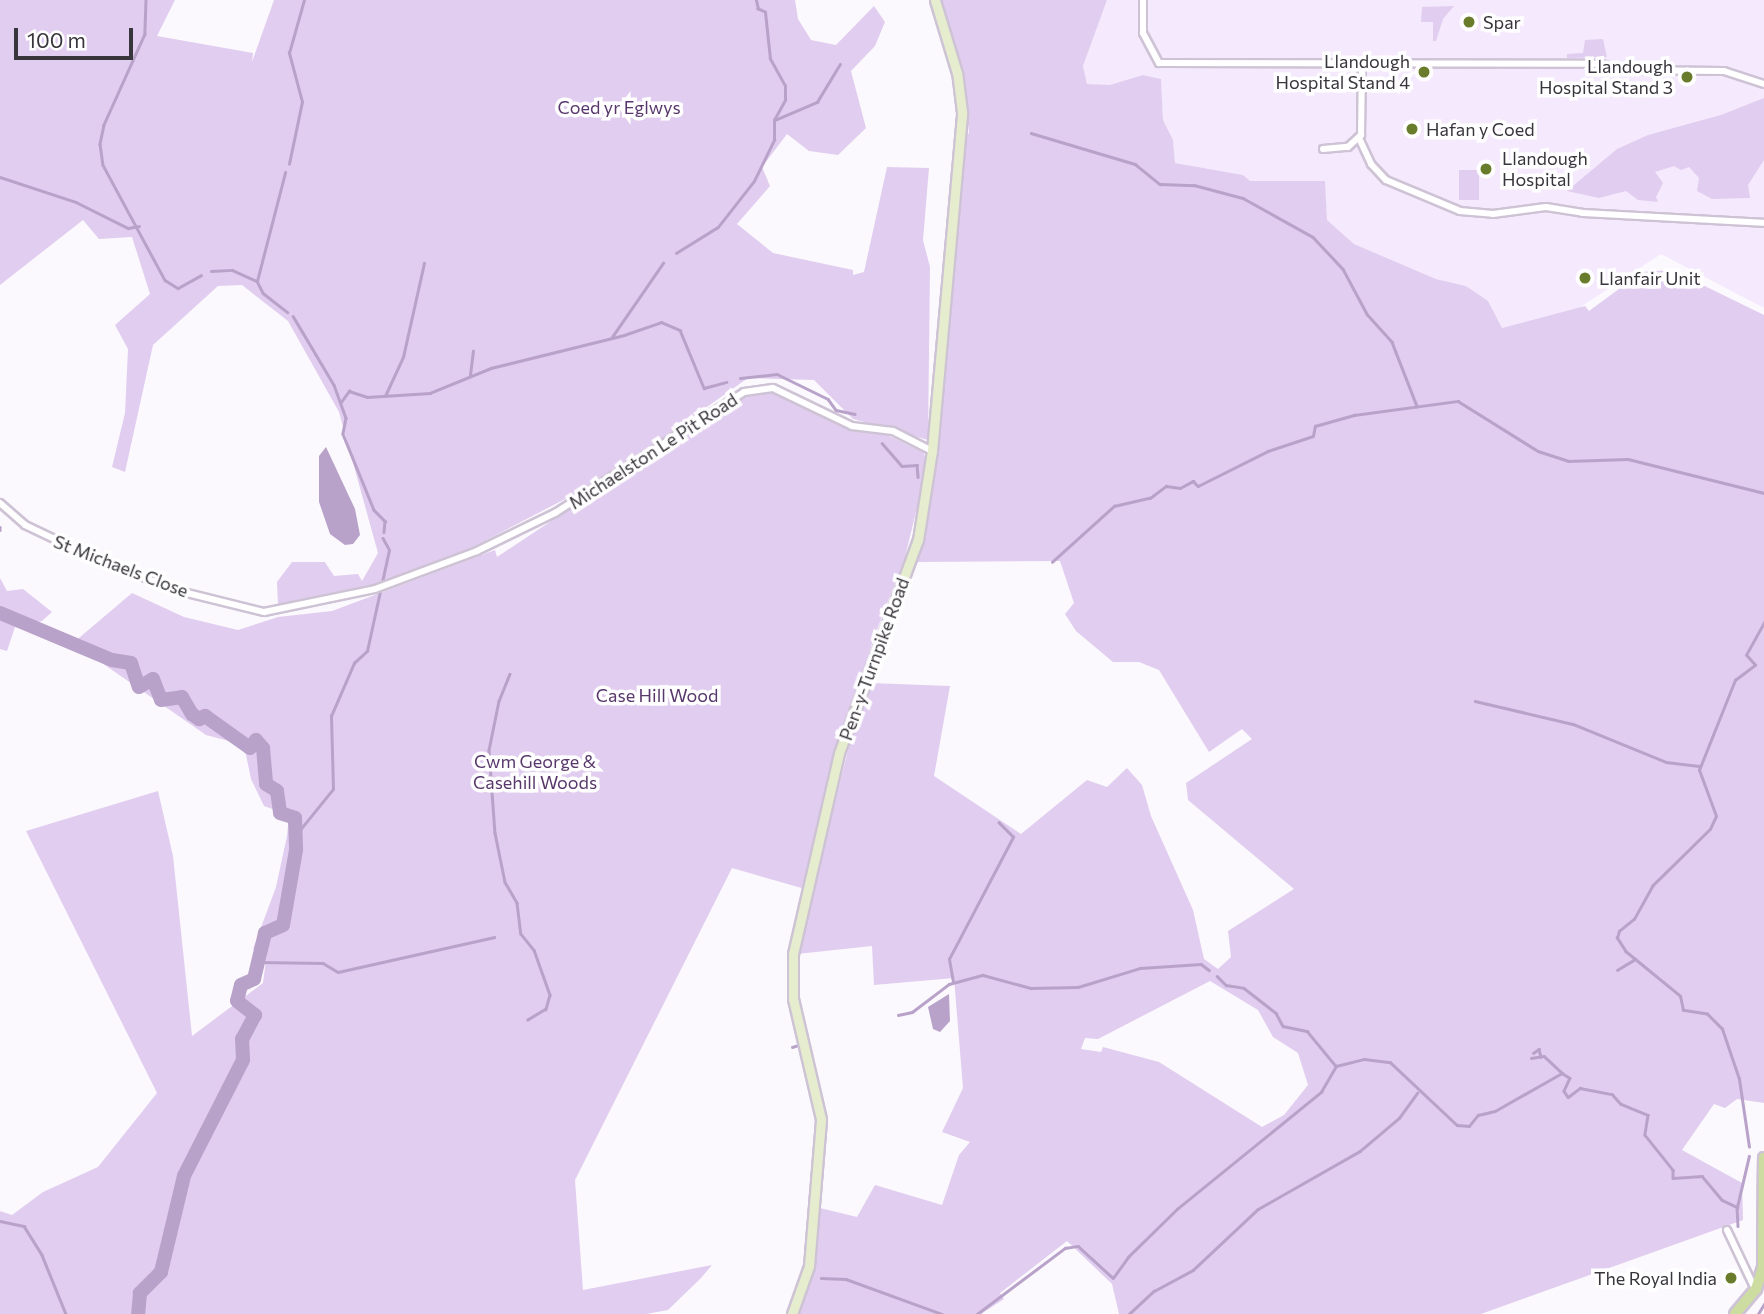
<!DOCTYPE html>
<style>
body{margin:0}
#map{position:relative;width:1764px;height:1314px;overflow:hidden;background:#fbf9fd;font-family:Commissioner,sans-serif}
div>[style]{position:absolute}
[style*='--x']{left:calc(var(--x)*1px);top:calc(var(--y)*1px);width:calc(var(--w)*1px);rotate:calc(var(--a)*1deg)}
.built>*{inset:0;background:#f5e9fd}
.green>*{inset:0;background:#e1cdef;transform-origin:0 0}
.water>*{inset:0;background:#b9a2c9}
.stream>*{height:2.5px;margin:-1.25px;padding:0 1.25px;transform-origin:1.25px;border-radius:1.25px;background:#b9a2c9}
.river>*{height:14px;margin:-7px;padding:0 7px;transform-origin:7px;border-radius:7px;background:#b9a2c9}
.roads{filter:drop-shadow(2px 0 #cec3d5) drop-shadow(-2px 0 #cec3d5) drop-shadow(0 2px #cec3d5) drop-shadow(0 -2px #cec3d5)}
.street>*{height:6px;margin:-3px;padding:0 3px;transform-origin:3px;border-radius:3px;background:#fff}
.secondary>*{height:9px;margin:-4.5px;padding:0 4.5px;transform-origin:4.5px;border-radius:4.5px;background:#e6edcf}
.primary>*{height:10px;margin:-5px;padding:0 5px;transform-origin:5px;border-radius:5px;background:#cddca0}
.dots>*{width:19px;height:19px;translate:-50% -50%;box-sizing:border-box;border:4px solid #fff;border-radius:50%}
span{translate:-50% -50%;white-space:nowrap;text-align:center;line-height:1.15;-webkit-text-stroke:7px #fff;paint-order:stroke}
.poi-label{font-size:18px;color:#39353c}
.left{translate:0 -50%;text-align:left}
.right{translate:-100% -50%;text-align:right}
.park-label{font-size:18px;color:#58386c}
.street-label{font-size:18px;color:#39353c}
.scale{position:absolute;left:14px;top:28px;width:119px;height:32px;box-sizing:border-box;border:4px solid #39353c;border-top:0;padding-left:9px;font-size:21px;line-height:24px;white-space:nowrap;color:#39353c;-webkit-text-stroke:5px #fff;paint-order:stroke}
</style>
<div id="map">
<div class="built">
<div style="clip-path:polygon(1107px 0,1764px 0,1764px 308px,1661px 254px,1573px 312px,1502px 328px,1488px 302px,1466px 286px,1436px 279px,1354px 244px,1327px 220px,1324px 181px,1250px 181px,1243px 175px,1175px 163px,1173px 140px,1163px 120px,1161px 79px,1143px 75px,1110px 86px,1087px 84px,1083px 66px)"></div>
</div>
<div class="green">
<div style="clip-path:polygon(0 0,175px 0,157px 36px,253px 53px,252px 62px,274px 0,795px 0,798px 19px,811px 40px,836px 45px,874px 6px,885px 22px,875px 46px,851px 71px,866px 128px,838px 155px,809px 151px,787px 134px,762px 167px,770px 186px,737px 224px,773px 253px,853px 270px,853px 275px,864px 272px,887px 167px,929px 168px,923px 240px,930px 267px,928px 440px,853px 419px,814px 380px,748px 378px,684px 423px,640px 460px,471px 548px,367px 589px,330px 600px,278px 605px,277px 582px,292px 562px,325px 562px,334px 576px,358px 574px,362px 581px,378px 553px,339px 412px,288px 321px,242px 285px,218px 286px,153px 345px,125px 472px,112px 467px,125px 413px,128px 349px,115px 325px,150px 294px,132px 237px,99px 239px,83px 220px,0 285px)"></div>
<div style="clip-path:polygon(evenodd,939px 0,1107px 0,1083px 66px,1087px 84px,1110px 85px,1143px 75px,1161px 79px,1163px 120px,1173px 140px,1175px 163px,1243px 175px,1250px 181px,1325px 181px,1327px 220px,1354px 244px,1436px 279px,1466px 286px,1488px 301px,1502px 328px,1585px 306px,1589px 311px,1642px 272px,1672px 270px,1764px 315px,1764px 1103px,1737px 1099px,1725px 1108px,1714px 1104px,1682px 1150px,1742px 1183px,1743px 1220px,1481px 1314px,1119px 1314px,1112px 1284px,1067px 1241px,1000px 1293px,1004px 1299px,981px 1314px,796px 1314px,814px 1274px,820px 1208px,857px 1217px,875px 1185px,942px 1205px,959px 1155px,970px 1142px,942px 1132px,963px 1088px,954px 978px,874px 985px,872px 946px,797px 954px,847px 754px,870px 683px,950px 686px,934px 776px,1021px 834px,1087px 780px,1107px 787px,1127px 768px,1142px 785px,1151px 816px,1193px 910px,1204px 959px,1218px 969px,1231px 957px,1228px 931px,1294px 889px,1188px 800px,1186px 783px,1252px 739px,1242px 729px,1209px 752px,1159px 670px,1139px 662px,1113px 662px,1076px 631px,1065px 614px,1074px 603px,1060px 561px,918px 562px,931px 501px,965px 138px,969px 133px,962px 69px,939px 0,1210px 981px,1258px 1010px,1273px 1037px,1298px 1053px,1308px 1085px,1284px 1115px,1262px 1127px,1159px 1062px,1103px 1047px,1101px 1052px,1081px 1049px,1085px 1038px,1098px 1039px,1210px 981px)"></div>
<div style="clip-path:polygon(1454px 6px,1443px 19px,1436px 41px,1433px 41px,1433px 22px,1421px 22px,1422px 7px)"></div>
<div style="clip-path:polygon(1603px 39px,1607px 57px,1567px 58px,1567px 54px,1583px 53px,1585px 40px)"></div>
<div style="clip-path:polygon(1764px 98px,1764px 160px,1748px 185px,1750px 198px,1712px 199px,1697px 191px,1699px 178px,1689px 167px,1681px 170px,1674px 166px,1655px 172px,1663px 183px,1656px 197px,1658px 202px,1638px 200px,1626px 191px,1599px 198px,1567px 191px,1617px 149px,1648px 135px,1721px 115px)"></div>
<div style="left:1459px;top:170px;width:20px;height:30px"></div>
<div style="clip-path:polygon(773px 389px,850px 428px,871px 427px,924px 453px,927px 467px,905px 557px,873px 640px,848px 726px,829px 769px,805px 889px,732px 868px,575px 1180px,583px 1290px,712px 1265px,701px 1278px,668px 1310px,646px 1314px,0 1314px,0 1211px,12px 1215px,43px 1192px,98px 1167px,157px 1093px,26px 831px,158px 791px,173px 856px,192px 1036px,263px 983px,267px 952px,253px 949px,276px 887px,287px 836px,289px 815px,264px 806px,251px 779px,244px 745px,206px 735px,73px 643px,132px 593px,184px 617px,238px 630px,278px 617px,332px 611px,495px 550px,497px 557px,741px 395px)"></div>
<div style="clip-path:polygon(0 578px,7px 591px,23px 589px,52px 612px,42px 621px,15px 627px,7px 651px,0 649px)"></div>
</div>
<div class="water">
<div style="clip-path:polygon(326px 447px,355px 509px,360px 535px,353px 544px,345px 545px,330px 534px,319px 502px,319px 456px)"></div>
<div style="clip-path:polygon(949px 994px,950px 1021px,940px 1032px,933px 1029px,928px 1007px)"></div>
</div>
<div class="stream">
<div style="--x:146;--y:0;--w:34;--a:92"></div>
<div style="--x:145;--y:34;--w:100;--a:114.3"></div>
<div style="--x:104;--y:125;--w:19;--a:102"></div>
<div style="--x:100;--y:144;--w:21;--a:82"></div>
<div style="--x:103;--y:165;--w:131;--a:61.7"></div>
<div style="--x:165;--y:280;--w:15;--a:32"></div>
<div style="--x:178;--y:288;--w:26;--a:-29"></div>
<div style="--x:775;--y:120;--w:46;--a:-23.2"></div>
<div style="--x:817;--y:102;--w:44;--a:-58.8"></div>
<div style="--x:1031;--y:133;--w:109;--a:16.6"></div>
<div style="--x:1135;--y:164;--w:32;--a:39"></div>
<div style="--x:1160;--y:184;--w:34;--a:2"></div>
<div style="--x:1194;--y:185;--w:51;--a:14.9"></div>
<div style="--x:1243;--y:198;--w:80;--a:29.1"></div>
<div style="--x:1313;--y:237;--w:44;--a:46.8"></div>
<div style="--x:1343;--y:269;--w:51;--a:61.9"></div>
<div style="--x:1367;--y:314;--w:38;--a:48"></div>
<div style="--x:1392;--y:342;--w:69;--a:68.7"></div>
<div style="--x:289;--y:164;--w:63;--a:-78.2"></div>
<div style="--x:302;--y:102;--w:51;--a:-104.9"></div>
<div style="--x:289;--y:53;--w:55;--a:-74.2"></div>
<div style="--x:0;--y:177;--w:80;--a:18.2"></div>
<div style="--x:76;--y:202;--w:58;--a:26.6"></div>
<div style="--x:128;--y:228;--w:11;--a:-10"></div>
<div style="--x:676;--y:253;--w:49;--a:-31.8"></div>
<div style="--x:718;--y:227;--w:58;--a:-52"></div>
<div style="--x:754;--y:181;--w:46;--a:-64"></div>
<div style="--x:774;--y:140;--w:20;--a:-90"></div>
<div style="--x:774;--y:120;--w:23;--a:-61"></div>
<div style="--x:785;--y:100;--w:14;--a:-90"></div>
<div style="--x:785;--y:86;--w:31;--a:-119"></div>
<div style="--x:770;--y:59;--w:47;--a:-96.1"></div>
<div style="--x:765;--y:12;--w:8;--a:-157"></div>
<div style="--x:758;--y:9;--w:9;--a:-103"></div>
<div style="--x:211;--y:271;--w:21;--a:-3"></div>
<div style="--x:232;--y:270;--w:27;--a:24"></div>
<div style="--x:257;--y:281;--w:13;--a:63"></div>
<div style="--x:263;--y:293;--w:31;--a:38"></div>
<div style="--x:257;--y:281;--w:112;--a:-75.5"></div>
<div style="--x:293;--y:316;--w:80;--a:59.3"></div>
<div style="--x:334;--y:385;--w:35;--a:70"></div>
<div style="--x:346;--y:418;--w:16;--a:101"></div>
<div style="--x:343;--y:434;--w:82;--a:67.8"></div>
<div style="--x:374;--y:510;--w:16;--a:45"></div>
<div style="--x:385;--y:521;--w:11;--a:95"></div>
<div style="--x:612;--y:337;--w:90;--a:-55.4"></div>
<div style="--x:470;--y:375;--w:24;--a:-83"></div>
<div style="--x:740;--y:378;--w:37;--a:-6"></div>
<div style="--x:777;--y:374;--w:57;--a:26.1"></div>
<div style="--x:828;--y:399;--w:14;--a:54"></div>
<div style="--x:836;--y:410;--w:19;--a:12"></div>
<div style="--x:385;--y:396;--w:43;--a:-65.2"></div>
<div style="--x:403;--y:357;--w:96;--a:-77.4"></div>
<div style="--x:341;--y:402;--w:14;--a:-54"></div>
<div style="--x:349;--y:391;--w:19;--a:18"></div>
<div style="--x:367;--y:397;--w:63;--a:-3.6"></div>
<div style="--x:430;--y:393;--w:66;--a:-22.3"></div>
<div style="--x:491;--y:368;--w:137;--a:-13.9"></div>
<div style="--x:624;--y:335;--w:39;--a:-19"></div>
<div style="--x:661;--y:322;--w:21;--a:23"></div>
<div style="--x:680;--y:330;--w:63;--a:67.5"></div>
<div style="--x:704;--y:388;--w:23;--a:-15"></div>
<div style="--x:882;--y:443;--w:30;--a:49"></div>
<div style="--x:902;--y:466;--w:15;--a:-4"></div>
<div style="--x:917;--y:465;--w:12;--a:85"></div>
<div style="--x:0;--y:527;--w:3;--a:90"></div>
<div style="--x:1052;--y:562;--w:84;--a:-42.1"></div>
<div style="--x:1114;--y:506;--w:37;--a:-13"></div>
<div style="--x:1150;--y:498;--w:20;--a:-37"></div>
<div style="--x:1166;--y:486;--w:14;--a:8"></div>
<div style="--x:1180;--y:488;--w:15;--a:-28"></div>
<div style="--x:1193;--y:481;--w:7;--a:45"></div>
<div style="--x:1198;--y:486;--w:78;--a:-26.6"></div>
<div style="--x:1268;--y:451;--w:47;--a:-18.4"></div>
<div style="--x:1313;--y:436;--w:10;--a:-79"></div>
<div style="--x:1315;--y:426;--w:41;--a:-15.8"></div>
<div style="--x:1354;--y:415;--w:105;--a:-7.7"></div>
<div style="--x:1458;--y:401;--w:94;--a:32"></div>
<div style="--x:1538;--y:451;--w:32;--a:18"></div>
<div style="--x:1568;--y:461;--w:60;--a:-1.9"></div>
<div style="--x:1628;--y:459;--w:140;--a:14"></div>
<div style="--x:510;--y:674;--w:29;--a:112"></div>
<div style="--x:499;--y:701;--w:50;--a:101.5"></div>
<div style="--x:489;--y:750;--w:83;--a:85.9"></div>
<div style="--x:495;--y:833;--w:50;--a:78.5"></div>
<div style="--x:505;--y:882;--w:24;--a:60"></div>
<div style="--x:517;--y:903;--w:31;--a:83"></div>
<div style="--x:521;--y:934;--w:21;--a:51"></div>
<div style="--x:534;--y:950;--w:48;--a:70.4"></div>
<div style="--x:550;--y:995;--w:15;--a:106"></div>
<div style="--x:546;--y:1009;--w:21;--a:149"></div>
<div style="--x:1475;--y:701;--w:101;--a:13.2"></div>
<div style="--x:1573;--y:724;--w:100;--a:22.2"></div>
<div style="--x:1666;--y:762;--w:33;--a:7"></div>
<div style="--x:295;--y:836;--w:60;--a:-51"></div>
<div style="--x:333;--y:789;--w:73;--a:-91.6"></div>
<div style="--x:331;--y:716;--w:58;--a:-66.5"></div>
<div style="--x:354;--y:663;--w:18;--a:-43"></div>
<div style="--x:367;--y:651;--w:103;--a:-77.7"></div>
<div style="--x:389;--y:550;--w:13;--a:-119"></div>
<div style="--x:257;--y:962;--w:66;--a:0.9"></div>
<div style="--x:323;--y:963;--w:17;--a:31"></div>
<div style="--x:338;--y:972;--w:160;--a:-12.6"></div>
<div style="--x:1617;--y:970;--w:21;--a:-31"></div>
<div style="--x:1217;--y:976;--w:13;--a:45"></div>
<div style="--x:1226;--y:985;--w:18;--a:9"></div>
<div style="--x:1244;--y:988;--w:41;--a:38"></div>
<div style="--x:1276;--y:1013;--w:15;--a:62"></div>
<div style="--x:1283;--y:1026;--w:25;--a:12"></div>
<div style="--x:1307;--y:1031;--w:45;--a:50.4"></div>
<div style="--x:1336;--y:1066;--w:29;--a:-14"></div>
<div style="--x:1364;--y:1059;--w:26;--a:7"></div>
<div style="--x:1390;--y:1062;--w:92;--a:43.2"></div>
<div style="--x:1457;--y:1125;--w:12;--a:5"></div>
<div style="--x:1469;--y:1126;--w:14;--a:-51"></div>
<div style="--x:1478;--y:1115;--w:17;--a:-13"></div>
<div style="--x:1495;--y:1111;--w:77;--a:-29.6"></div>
<div style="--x:1562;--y:1073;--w:9;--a:32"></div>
<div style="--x:1570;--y:1078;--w:14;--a:115"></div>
<div style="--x:1564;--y:1091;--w:7;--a:56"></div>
<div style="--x:1568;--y:1097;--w:15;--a:-37"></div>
<div style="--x:1580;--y:1088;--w:33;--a:11"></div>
<div style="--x:1612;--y:1094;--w:13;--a:48"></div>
<div style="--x:1621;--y:1104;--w:29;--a:22"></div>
<div style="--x:1648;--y:1115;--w:20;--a:99"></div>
<div style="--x:1645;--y:1135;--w:45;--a:51.3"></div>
<div style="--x:1673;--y:1170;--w:8;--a:90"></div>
<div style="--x:1673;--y:1178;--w:29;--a:-4"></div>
<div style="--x:1702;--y:1176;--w:31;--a:50"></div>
<div style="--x:1722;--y:1200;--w:17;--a:25"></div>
<div style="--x:1737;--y:1207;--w:19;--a:87"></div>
<div style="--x:953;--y:982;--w:23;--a:-100"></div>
<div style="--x:949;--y:959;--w:138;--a:-62.3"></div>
<div style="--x:1013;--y:837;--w:20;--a:-135"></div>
<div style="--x:898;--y:1015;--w:14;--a:-12"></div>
<div style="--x:912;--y:1012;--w:46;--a:-37.1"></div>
<div style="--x:949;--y:984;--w:35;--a:-15"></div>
<div style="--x:983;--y:975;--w:50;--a:15.2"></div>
<div style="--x:1031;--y:988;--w:47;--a:-1.2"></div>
<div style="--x:1078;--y:987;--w:65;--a:-17"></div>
<div style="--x:1140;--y:968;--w:61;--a:-3.8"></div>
<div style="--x:1201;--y:964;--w:10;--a:37"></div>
<div style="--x:792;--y:1047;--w:7;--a:-16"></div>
<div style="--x:1533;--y:1053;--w:7;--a:-34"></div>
<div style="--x:1539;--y:1049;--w:8;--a:76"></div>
<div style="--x:1531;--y:1058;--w:13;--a:-9"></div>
<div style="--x:1544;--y:1056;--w:25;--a:43"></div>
<div style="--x:1749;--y:1147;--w:69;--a:-98.4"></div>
<div style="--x:1739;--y:1079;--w:53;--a:-108.8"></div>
<div style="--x:1722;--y:1029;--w:21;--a:-135"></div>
<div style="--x:1707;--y:1014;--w:24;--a:-171"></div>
<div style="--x:1683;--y:1010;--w:14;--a:-102"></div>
<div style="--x:1680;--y:996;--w:70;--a:-140.8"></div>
<div style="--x:1626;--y:952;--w:17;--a:-123"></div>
<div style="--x:1617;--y:938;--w:7;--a:-74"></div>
<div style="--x:1619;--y:931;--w:19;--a:-39"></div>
<div style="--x:1634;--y:919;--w:38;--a:-61"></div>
<div style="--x:1652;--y:886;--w:81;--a:-44.5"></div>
<div style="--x:1710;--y:829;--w:14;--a:-65"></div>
<div style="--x:1716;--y:816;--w:49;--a:-110.3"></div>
<div style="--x:1699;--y:770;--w:97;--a:-68.2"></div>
<div style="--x:1735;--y:680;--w:25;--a:-37"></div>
<div style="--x:1755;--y:665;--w:13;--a:-132"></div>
<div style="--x:1746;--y:655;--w:38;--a:-61"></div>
<div style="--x:1737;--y:1207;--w:52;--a:-76.8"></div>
<div style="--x:0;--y:1221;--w:25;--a:12"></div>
<div style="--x:24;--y:1226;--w:34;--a:58"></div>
<div style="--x:42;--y:1255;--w:64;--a:67.9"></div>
<div style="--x:821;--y:1278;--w:25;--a:2"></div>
<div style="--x:846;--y:1279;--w:102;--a:20"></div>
<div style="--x:977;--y:1314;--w:110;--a:-36.9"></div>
<div style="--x:1065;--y:1248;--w:13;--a:-9"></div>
<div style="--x:1078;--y:1246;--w:47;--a:42.4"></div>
<div style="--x:1113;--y:1278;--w:26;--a:-54"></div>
<div style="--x:1128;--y:1257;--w:69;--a:-44.4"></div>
<div style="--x:1177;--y:1209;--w:186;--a:-39.1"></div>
<div style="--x:1321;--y:1092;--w:30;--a:-60"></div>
<div style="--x:1129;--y:1314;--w:34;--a:-43"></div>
<div style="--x:1154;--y:1291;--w:44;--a:-28.3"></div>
<div style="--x:1193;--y:1270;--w:89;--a:-43.2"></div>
<div style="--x:1258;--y:1209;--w:117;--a:-29.6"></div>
<div style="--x:1360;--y:1151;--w:51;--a:-40.2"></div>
<div style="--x:1399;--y:1118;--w:31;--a:-54"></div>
<div style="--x:1758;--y:1314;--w:12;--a:-59"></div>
</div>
<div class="river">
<div style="--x:0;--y:613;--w:121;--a:22.8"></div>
<div style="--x:112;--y:660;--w:19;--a:9"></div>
<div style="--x:131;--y:663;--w:25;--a:72"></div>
<div style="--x:139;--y:687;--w:16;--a:-30"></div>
<div style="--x:153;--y:679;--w:22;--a:69"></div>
<div style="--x:161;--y:700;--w:21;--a:-8"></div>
<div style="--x:182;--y:697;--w:20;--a:60"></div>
<div style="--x:192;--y:714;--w:9;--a:36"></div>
<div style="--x:199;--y:719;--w:7;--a:-27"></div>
<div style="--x:205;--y:716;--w:55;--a:35.4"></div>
<div style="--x:250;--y:748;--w:10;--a:-53"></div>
<div style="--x:256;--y:740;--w:11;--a:49"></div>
<div style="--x:263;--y:748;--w:36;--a:85"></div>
<div style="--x:266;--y:784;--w:13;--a:32"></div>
<div style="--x:277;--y:791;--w:22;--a:82"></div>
<div style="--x:280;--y:813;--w:16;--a:18"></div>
<div style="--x:295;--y:818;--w:32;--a:88"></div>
<div style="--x:296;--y:850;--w:76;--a:99.8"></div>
<div style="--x:283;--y:925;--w:20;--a:156"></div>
<div style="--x:265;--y:933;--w:47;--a:103.4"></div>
<div style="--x:254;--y:979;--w:14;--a:155"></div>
<div style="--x:241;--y:985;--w:16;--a:104"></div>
<div style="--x:237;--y:1001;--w:23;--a:38"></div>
<div style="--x:255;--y:1015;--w:27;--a:118"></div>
<div style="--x:242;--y:1039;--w:21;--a:87"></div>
<div style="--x:243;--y:1060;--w:130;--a:117"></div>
<div style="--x:184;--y:1176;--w:99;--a:103.5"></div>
<div style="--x:161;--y:1272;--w:30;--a:135"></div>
<div style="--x:140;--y:1293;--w:21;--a:95"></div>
</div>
<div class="roads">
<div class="street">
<div style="--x:1143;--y:0;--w:33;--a:90"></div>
<div style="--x:1143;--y:33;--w:34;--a:62"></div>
<div style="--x:1159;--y:63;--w:442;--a:0.1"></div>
<div style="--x:1601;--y:64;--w:28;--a:13"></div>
<div style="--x:1628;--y:70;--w:96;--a:0.6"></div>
<div style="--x:1724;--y:71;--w:42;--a:18"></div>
<div style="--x:1359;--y:138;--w:29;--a:65"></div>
<div style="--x:1371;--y:164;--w:22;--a:47"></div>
<div style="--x:1386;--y:180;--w:80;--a:22.7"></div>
<div style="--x:1460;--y:211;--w:33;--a:5"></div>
<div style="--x:1493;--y:214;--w:53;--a:-7.5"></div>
<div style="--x:1546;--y:207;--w:36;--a:9"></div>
<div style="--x:1582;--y:213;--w:182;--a:3.1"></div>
<div style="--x:1323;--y:149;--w:25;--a:-5"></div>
<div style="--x:1348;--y:147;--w:18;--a:-43"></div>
<div style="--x:1361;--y:135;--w:70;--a:-89.2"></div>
<div style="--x:0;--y:503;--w:33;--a:41"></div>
<div style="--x:25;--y:525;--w:68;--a:25.4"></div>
<div style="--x:86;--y:554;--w:96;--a:22"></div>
<div style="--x:175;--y:590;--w:92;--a:13.9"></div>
<div style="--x:264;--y:612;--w:113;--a:-11.7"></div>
<div style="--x:375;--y:589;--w:109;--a:-20.4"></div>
<div style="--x:477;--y:551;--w:87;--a:-26"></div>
<div style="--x:555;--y:513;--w:224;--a:-32.6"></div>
<div style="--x:744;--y:392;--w:29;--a:-8"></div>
<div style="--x:773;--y:388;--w:88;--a:25.7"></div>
<div style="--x:852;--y:426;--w:41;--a:7"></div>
<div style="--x:893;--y:431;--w:44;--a:27.1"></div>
<div style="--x:1727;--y:1230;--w:65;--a:64.6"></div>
</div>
<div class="secondary">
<div style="--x:792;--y:1314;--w:51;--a:-70.5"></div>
<div style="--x:809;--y:1266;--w:147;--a:-85.3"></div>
<div style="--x:821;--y:1119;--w:123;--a:-103.1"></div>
<div style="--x:793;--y:999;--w:45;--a:-90"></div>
<div style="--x:793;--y:954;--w:206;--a:-77.1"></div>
<div style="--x:839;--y:753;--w:227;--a:-69.7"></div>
<div style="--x:918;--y:540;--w:90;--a:-81.1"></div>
<div style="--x:932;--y:451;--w:340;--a:-84.9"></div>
<div style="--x:962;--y:112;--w:39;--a:-97"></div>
<div style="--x:957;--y:73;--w:76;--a:-106.8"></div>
</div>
<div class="primary">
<div style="--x:1735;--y:1314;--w:33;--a:-50"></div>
<div style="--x:1756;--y:1289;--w:23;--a:-72"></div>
<div style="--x:1763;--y:1267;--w:109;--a:-89.5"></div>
</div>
</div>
<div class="dots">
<div style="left:1469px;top:22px;background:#697c2c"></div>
<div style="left:1424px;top:72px;background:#697c2c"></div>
<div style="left:1687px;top:77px;background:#697c2c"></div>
<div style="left:1412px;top:129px;background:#697c2c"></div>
<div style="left:1486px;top:169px;background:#697c2c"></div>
<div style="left:1585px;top:278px;background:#697c2c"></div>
<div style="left:1731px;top:1278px;background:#697c2c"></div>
</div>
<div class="poi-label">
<span class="left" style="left:1483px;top:22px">Spar</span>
<span class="right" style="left:1410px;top:72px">Llandough<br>Hospital Stand 4</span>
<span class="right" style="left:1673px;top:77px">Llandough<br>Hospital Stand 3</span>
<span class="left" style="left:1426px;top:129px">Hafan y Coed</span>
<span class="left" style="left:1502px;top:169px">Llandough<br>Hospital</span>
<span class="left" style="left:1599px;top:278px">Llanfair Unit</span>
<span class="right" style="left:1717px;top:1278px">The Royal India</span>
</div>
<div class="park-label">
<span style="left:619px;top:107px">Coed yr Eglwys</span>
<span style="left:657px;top:695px">Case Hill Wood</span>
<span style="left:535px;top:772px">Cwm George &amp;<br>Casehill Woods</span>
</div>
<div class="street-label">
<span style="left:653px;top:451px;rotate:-33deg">Michaelston Le Pit Road</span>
<span style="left:121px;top:566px;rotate:21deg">St Michaels Close</span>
<span style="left:874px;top:659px;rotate:-70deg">Pen-y-Turnpike Road</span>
</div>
<div class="scale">100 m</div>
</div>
